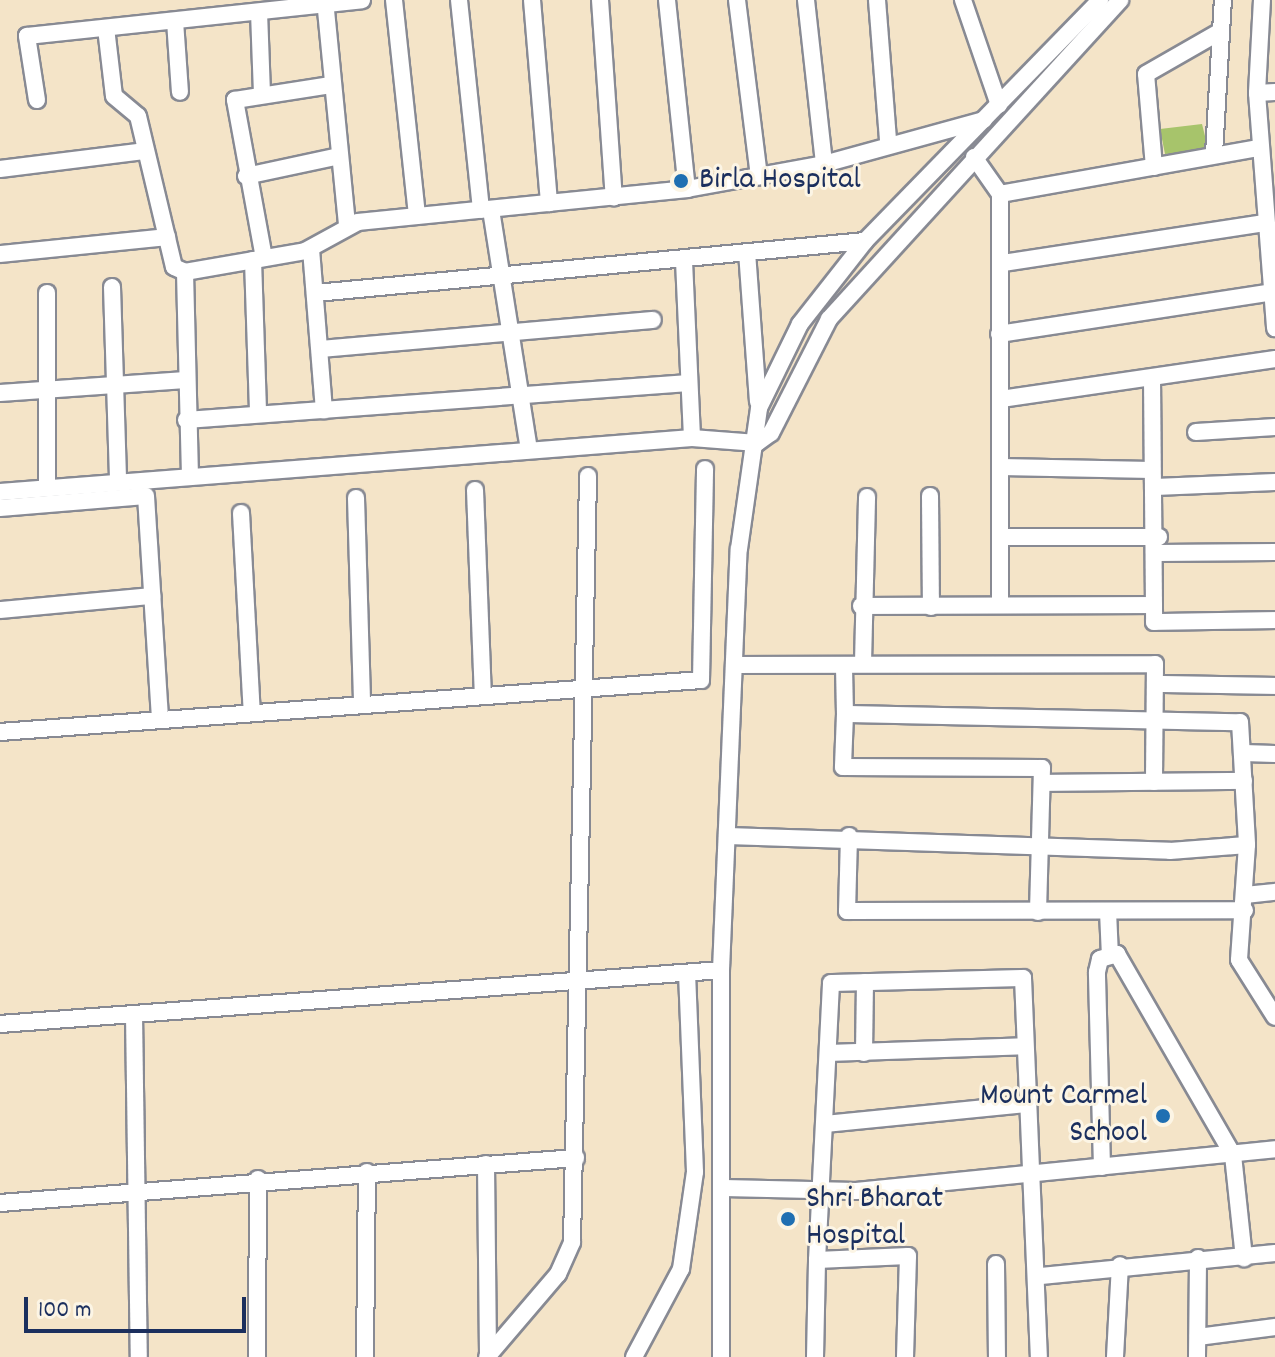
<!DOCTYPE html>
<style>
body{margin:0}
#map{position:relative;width:1275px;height:1357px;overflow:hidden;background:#f4e4c8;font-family:Dekko,sans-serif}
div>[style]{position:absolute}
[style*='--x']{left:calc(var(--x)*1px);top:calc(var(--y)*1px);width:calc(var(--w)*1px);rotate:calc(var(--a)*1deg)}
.green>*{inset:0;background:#a7c46b}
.roads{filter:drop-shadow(2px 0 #888a93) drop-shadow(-2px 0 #888a93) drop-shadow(0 2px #888a93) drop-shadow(0 -2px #888a93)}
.minor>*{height:16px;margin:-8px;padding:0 8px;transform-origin:8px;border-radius:8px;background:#fff}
.dots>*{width:22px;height:22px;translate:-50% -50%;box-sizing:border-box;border:4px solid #fcf5e5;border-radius:50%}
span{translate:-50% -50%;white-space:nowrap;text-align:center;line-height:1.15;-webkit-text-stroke:6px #fcf5e5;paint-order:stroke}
.poi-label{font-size:32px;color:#1b2f5e}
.left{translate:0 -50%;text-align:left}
.right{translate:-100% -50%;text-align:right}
.scale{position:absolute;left:24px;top:1297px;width:222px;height:36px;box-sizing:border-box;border:4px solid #1b2f5e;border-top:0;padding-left:10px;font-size:24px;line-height:28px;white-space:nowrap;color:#1b2f5e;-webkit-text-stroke:6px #fcf5e5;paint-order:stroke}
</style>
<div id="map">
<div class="green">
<div style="clip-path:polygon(1202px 124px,1209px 152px,1165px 154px,1160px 129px)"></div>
</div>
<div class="roads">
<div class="minor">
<div style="--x:325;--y:0;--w:225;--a:84.4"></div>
<div style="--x:394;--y:0;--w:217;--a:83.9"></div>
<div style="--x:459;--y:0;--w:211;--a:84"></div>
<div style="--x:532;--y:0;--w:204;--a:85.2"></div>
<div style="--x:600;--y:0;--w:198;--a:86"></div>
<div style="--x:667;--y:0;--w:190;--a:84"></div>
<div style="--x:737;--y:0;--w:178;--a:82.9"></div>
<div style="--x:806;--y:0;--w:165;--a:83.7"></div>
<div style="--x:877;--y:0;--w:141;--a:85.5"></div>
<div style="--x:963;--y:0;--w:111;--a:71.1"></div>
<div style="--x:1262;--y:0;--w:93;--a:93.1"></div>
<div style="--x:1257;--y:93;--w:236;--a:85.6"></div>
<div style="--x:259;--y:12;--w:82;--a:87.9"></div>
<div style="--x:175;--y:21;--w:71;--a:86"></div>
<div style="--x:106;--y:28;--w:68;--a:83.3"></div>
<div style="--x:114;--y:96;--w:31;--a:40"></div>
<div style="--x:138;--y:116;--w:155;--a:76.6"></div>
<div style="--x:174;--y:267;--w:12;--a:24"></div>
<div style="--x:185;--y:272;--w:202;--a:88.6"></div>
<div style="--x:1257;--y:93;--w:18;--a:-3"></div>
<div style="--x:37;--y:100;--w:65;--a:-98.9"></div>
<div style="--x:27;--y:36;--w:337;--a:-6.1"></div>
<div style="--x:1214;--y:154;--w:154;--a:-86.7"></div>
<div style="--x:974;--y:157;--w:45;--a:54.9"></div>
<div style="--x:1000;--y:194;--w:410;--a:90"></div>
<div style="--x:1154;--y:167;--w:93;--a:-94.9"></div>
<div style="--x:1146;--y:74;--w:86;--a:-29.8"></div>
<div style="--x:0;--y:169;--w:145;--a:-7.1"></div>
<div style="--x:246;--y:176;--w:95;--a:-12.1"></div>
<div style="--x:1000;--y:194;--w:263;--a:-10.1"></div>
<div style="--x:491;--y:210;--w:243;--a:81"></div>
<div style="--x:311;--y:249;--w:162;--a:85.4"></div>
<div style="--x:747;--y:252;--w:150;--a:85.8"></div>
<div style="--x:0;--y:254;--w:168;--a:-5.8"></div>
<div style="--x:264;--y:258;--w:161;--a:-100.4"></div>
<div style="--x:235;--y:100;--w:97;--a:-8.9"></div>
<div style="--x:253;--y:260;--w:154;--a:88.1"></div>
<div style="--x:684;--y:261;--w:177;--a:87.4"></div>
<div style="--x:1003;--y:263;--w:263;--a:-8.7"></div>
<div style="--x:185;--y:272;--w:122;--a:-9.9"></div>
<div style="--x:305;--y:251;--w:60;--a:-28.7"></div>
<div style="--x:358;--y:222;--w:331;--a:-5.7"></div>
<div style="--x:687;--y:189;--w:139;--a:-10.3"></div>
<div style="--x:824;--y:164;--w:166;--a:-15.4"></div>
<div style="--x:112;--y:287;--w:194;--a:88.2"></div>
<div style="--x:47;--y:293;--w:194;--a:90"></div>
<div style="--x:316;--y:293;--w:551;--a:-5.41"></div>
<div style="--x:999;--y:334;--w:276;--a:-8.7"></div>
<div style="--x:320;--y:349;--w:334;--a:-5"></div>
<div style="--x:1152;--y:378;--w:244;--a:89.5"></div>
<div style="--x:1154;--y:622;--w:121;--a:-0.9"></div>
<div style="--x:0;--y:393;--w:186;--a:-4"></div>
<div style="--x:1001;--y:399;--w:277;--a:-8.3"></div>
<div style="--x:186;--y:420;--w:504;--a:-4.21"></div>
<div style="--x:1196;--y:432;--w:79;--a:-3.6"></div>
<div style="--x:1001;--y:467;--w:151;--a:1.1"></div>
<div style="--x:1155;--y:487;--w:120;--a:-2.4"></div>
<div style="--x:475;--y:490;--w:206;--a:87.8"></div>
<div style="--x:0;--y:492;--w:694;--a:-4.46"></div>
<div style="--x:692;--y:438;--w:65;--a:4.4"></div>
<div style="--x:757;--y:443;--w:17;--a:-36"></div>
<div style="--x:771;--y:433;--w:128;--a:-63"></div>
<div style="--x:829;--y:319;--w:432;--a:-47.6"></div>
<div style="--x:930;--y:496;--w:111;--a:89.5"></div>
<div style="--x:356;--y:498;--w:207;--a:88.3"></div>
<div style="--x:0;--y:508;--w:146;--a:-4.7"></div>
<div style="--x:146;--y:496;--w:224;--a:86.4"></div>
<div style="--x:241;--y:513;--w:200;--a:86.9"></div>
<div style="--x:1001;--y:537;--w:158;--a:0"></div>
<div style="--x:1158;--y:553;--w:117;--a:-0.5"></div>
<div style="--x:861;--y:606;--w:293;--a:-0.2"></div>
<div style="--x:0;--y:610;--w:153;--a:-5.3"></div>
<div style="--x:863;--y:663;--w:166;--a:-88.6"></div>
<div style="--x:735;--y:665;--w:420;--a:-0.1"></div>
<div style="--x:1155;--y:664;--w:118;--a:90.5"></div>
<div style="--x:844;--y:667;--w:47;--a:88.8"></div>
<div style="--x:845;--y:714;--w:395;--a:1.2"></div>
<div style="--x:1240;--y:722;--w:123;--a:86.7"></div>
<div style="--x:1247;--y:845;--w:115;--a:94"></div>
<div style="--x:1239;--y:960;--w:67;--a:57.7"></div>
<div style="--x:1157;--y:684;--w:118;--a:1"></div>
<div style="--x:845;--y:714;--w:53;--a:92.2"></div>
<div style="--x:843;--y:767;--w:199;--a:0.3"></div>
<div style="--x:1042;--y:768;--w:144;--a:91.6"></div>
<div style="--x:0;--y:732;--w:703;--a:-4.24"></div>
<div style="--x:701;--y:680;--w:211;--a:-88.9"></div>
<div style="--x:1244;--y:753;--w:31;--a:2"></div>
<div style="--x:1043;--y:783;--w:201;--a:-0.6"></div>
<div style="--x:728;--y:836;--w:442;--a:1.9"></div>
<div style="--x:1170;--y:851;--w:77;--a:-4.5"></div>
<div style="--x:849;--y:836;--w:75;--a:91.5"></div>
<div style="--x:847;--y:911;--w:398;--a:-0.1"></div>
<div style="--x:1245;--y:895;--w:30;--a:-6"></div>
<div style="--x:1108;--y:911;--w:45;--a:87.5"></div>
<div style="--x:134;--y:1014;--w:343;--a:89.2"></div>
<div style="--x:0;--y:1024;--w:723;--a:-4.28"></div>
<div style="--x:828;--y:1053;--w:196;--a:-2"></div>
<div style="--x:864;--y:1053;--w:71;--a:-89.2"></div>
<div style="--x:825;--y:1124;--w:202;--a:-5.7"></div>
<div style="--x:486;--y:1164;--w:191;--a:89.4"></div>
<div style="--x:1102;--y:1167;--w:195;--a:-91.5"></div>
<div style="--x:1097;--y:972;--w:13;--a:-77"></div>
<div style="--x:1100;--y:959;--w:18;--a:-16"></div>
<div style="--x:1117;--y:954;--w:232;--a:60"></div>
<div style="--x:1233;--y:1155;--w:104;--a:83.9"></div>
<div style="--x:724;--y:1188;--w:132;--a:1.3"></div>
<div style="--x:856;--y:1191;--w:421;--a:-5.7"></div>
<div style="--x:0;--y:1203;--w:578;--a:-4.47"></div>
<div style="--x:817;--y:1260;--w:277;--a:-87.1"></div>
<div style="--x:831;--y:983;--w:192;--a:-1.5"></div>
<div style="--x:1023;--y:978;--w:379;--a:87.6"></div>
<div style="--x:996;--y:1264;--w:93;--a:89.4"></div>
<div style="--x:1041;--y:1276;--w:235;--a:-5.6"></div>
<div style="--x:1198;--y:1337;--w:78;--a:-7.4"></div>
<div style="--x:257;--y:1357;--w:178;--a:-89.7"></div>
<div style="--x:365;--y:1357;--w:185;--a:-89.4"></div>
<div style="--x:487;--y:1357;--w:109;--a:-49.5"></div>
<div style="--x:558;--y:1274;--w:35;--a:-66"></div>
<div style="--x:572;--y:1242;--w:766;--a:-88.8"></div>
<div style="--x:634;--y:1357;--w:100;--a:-61.9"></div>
<div style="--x:681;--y:1269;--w:98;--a:-81.8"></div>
<div style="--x:695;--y:1172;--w:199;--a:-92.3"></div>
<div style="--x:721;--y:1357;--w:387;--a:-90"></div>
<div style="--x:721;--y:970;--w:421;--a:-87.6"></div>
<div style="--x:739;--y:549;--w:142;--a:-81.9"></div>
<div style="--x:759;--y:408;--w:93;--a:-64"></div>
<div style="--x:800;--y:324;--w:105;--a:-51.9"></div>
<div style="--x:865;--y:241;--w:337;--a:-45.7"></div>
<div style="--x:815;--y:1357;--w:97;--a:-88.8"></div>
<div style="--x:817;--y:1260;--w:91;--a:-2.5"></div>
<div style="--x:908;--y:1256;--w:101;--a:91.7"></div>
<div style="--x:1115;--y:1357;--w:92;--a:-86.9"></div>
<div style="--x:1197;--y:1357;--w:99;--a:-89.4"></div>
</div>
</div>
<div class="dots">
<div style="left:681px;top:181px;background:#1f6fb2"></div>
<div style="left:1163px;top:1116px;background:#1f6fb2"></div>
<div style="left:788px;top:1219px;background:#1f6fb2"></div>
</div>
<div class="poi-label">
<span class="left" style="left:699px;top:181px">Birla Hospital</span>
<span class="right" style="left:1147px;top:1116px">Mount Carmel<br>School</span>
<span class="left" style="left:806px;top:1219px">Shri Bharat<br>Hospital</span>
</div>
<div class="scale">100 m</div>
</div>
